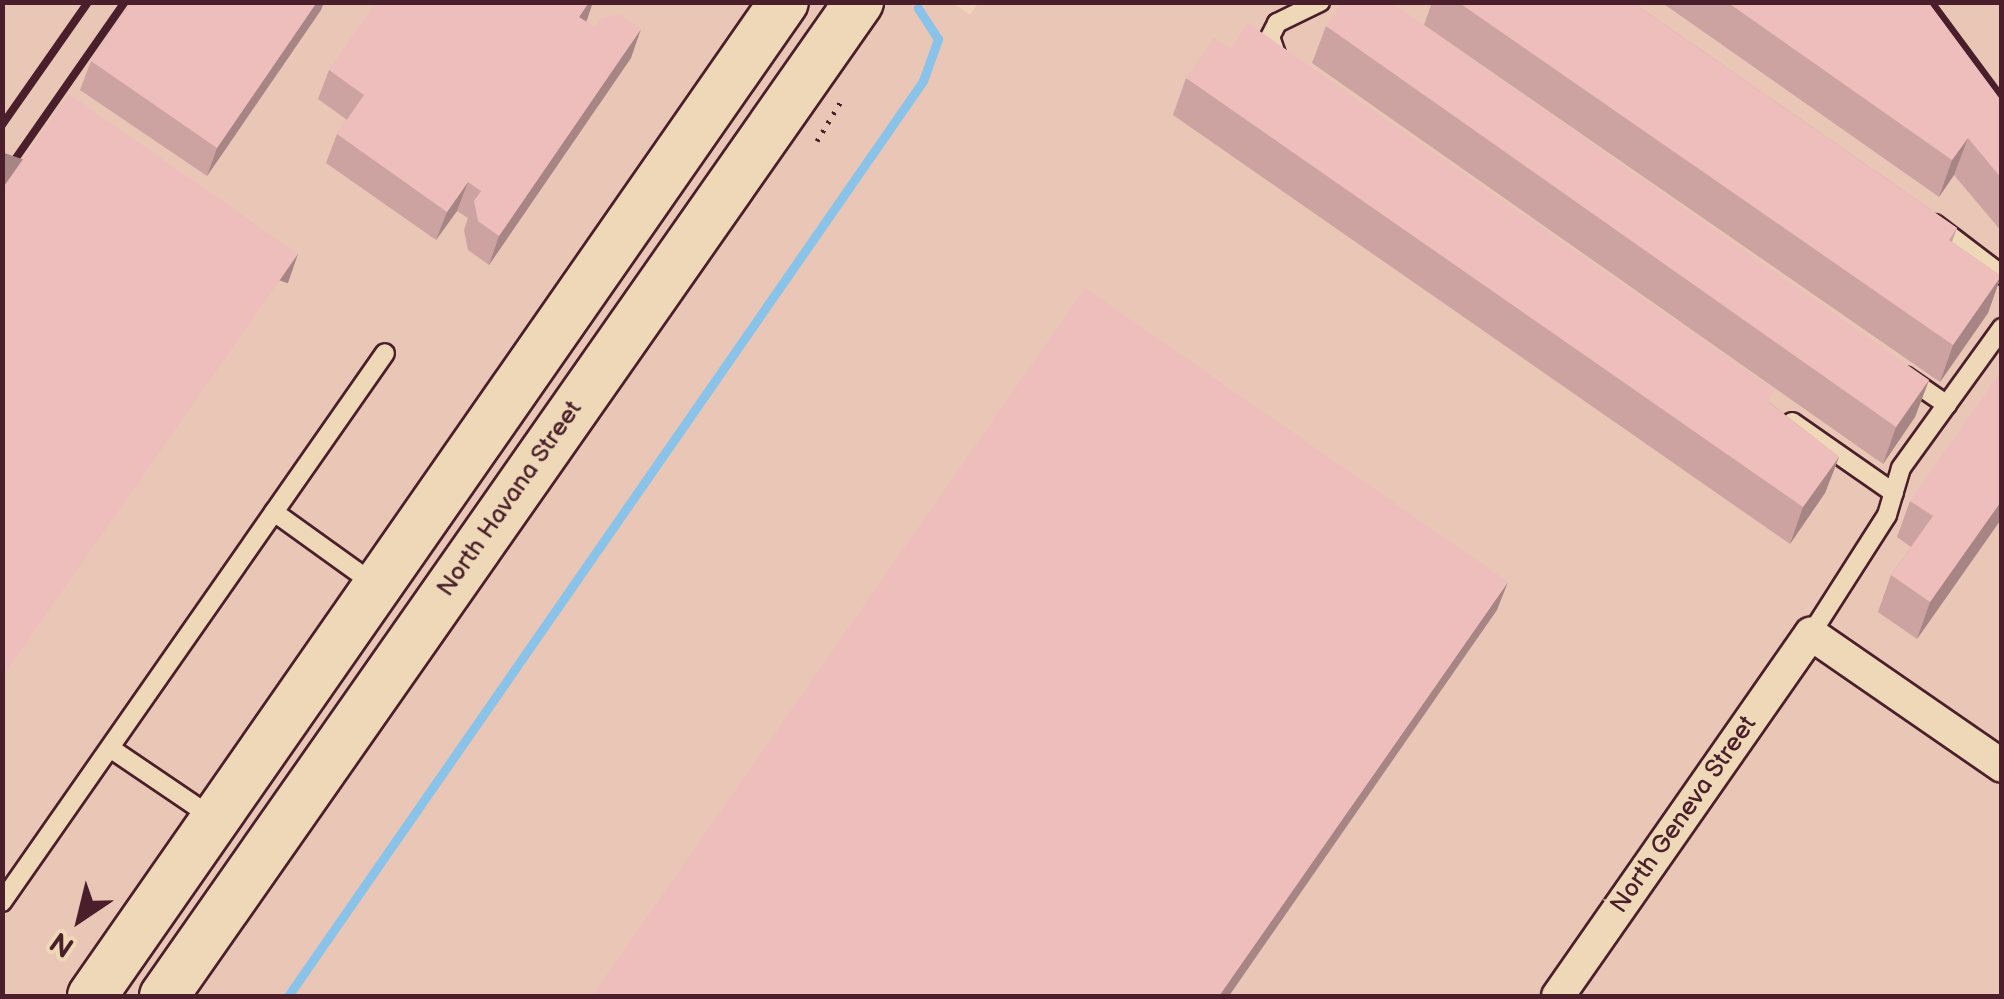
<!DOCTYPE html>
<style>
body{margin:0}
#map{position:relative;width:2004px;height:999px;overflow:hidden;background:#f1d3bb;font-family:"Balsamiq Sans",sans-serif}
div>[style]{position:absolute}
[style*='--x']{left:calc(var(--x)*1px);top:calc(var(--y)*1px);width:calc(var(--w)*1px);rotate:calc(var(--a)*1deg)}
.built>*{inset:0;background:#e9c6b5}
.stream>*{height:9px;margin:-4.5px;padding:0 4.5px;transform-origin:4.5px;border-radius:4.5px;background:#8ac3e9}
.path>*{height:5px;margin-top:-2.5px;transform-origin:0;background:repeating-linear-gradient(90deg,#4a1f2b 0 2.5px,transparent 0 10.5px)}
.roads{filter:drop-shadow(2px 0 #4a1f2b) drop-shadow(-2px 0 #4a1f2b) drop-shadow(0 2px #4a1f2b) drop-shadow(0 -2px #4a1f2b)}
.lane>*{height:18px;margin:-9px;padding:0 9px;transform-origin:9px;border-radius:9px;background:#eed8b7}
.street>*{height:32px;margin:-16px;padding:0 16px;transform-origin:16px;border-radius:16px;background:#eed8b7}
.secondary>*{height:48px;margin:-24px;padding:0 24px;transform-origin:24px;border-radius:24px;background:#eed8b7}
.rail>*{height:8px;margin:-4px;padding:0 4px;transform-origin:4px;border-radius:4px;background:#4a1f2b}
.wall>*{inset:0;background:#cda3a2}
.shaded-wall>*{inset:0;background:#a78584;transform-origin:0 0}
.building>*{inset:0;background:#eebebc}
span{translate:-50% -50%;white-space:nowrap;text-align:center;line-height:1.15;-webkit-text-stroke:8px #eed8b7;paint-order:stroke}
.street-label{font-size:25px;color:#4a1f2b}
.frame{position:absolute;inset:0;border:5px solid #4a1f2b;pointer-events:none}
.north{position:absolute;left:30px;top:869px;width:100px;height:100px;-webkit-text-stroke:8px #eed8b7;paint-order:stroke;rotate:215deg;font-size:28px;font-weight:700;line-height:40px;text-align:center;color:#4a1f2b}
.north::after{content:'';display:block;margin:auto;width:35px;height:45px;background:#4a1f2b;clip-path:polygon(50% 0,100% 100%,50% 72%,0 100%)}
</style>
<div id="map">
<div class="built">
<div style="clip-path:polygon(952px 2px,970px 15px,979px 2px,2001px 3px,2001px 996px,3px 996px,2px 3px)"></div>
</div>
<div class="stream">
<div style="--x:288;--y:996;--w:1114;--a:-55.24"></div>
<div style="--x:923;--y:81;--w:45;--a:-70.3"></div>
<div style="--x:938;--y:39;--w:37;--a:-123"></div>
</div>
<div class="path">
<div style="--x:817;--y:141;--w:47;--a:-59"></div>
</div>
<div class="roads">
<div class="lane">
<div style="--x:1277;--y:57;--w:21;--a:-109"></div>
<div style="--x:1270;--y:37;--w:16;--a:-63"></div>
<div style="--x:1277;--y:23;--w:48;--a:-26"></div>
<div style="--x:1935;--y:224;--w:84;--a:37.3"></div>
<div style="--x:1905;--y:376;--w:51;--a:34.6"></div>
<div style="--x:1792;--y:422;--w:124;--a:34.8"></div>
<div style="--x:274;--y:512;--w:127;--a:35.7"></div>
<div style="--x:1811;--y:634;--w:141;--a:-57.4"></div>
<div style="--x:1887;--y:515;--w:49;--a:-73.4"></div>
<div style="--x:1901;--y:468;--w:173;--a:-54.2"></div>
<div style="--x:110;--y:748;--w:127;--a:34.1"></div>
<div style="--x:2;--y:902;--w:669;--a:-55.1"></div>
</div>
<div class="street">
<div style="--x:1558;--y:996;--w:442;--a:-55.1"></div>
<div style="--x:1811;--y:634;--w:232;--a:34.6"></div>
</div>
<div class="secondary">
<div style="--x:92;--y:996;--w:1211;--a:-55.16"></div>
<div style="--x:164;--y:996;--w:1213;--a:-55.04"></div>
</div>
</div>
<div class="rail">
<div style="--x:1931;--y:2;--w:119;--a:53.5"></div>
<div style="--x:2;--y:125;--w:150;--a:-55"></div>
<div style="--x:2;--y:178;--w:215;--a:-55.1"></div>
</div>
<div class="wall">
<div style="clip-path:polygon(131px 2px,324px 2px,321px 10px,207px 176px,80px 90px,91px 61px)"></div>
<div style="clip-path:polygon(1432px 2px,1632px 2px,1957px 228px,1952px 242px,2001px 276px,1988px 313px,1940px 382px,1424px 25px)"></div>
<div style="clip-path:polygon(1661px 2px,1928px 2px,2002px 102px,2002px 232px,1954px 175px,1939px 197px)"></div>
<div style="clip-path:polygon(586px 21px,631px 58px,489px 265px,468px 250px,464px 230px,468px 218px,457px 211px,436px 240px,326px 163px,337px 134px,347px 120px,318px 99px,329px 70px)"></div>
<div style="clip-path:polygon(1326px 26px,1929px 380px,1915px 417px,1883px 464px,1312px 63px)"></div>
<div style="clip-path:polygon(1186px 78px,1770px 403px,1839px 457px,1825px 493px,1790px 544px,1173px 115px)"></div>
<div style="clip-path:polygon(1910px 501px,2002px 518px,1917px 639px,1878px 612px,1891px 575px,1911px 547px,1897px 537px)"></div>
</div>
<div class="shaded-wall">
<div style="clip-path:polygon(317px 2px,324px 2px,321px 10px,207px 176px,217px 148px)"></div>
<div style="clip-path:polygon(589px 2px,593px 2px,587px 20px,569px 45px,579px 17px)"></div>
<div style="clip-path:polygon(641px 29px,631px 58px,489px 265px,499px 236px)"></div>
<div style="clip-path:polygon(1968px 138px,1954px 175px,1939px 197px,1952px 160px)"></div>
<div style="clip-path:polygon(468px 182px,457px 211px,436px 240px,447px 212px)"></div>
<div style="left:298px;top:254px;width:31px;height:516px;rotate:109deg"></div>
<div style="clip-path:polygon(2001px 276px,1988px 313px,1940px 382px,1953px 345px)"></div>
<div style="clip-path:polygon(1929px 380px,1915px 417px,1883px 464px,1896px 427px)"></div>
<div style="clip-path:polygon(1839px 457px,1825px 493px,1790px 544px,1803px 507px)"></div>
<div style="clip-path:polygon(2002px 500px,2002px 518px,1917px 639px,1930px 602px)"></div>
<div style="clip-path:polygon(1508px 582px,1497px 610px,1229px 996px,1219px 996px)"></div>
</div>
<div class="building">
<div style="clip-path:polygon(131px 2px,317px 2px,217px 148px,91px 61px)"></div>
<div style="clip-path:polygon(376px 2px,589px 2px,579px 17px,595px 27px,602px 18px,622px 15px,641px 29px,499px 236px,478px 221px,474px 201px,481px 191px,468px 182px,447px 212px,337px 134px,364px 95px,329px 70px)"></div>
<div style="clip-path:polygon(1342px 2px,1391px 2px,1929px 380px,1896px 427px,1326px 26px)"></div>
<div style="clip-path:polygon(1458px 2px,1632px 2px,1957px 228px,1949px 240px,2001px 276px,1953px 345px)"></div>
<div style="clip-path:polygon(1727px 2px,1928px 2px,2002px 102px,2002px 179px,1968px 138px,1952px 160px)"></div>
<div style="clip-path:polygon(1248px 23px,1775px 390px,1767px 401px,1839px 457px,1803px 507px,1186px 78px,1214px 38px,1231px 49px)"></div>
<div style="clip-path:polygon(69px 94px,298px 254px,2px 677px,2px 189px)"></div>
<div style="clip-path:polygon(1085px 288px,1508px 582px,1219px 996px,592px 996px)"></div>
<div style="clip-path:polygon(2002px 370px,2002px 500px,1930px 602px,1891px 575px,1933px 516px,1910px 501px)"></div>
</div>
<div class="street-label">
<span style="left:510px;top:499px;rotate:-55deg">North Havana Street</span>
<span style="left:1684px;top:815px;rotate:-55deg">North Geneva Street</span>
</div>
<div class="frame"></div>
<div class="north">N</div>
</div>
